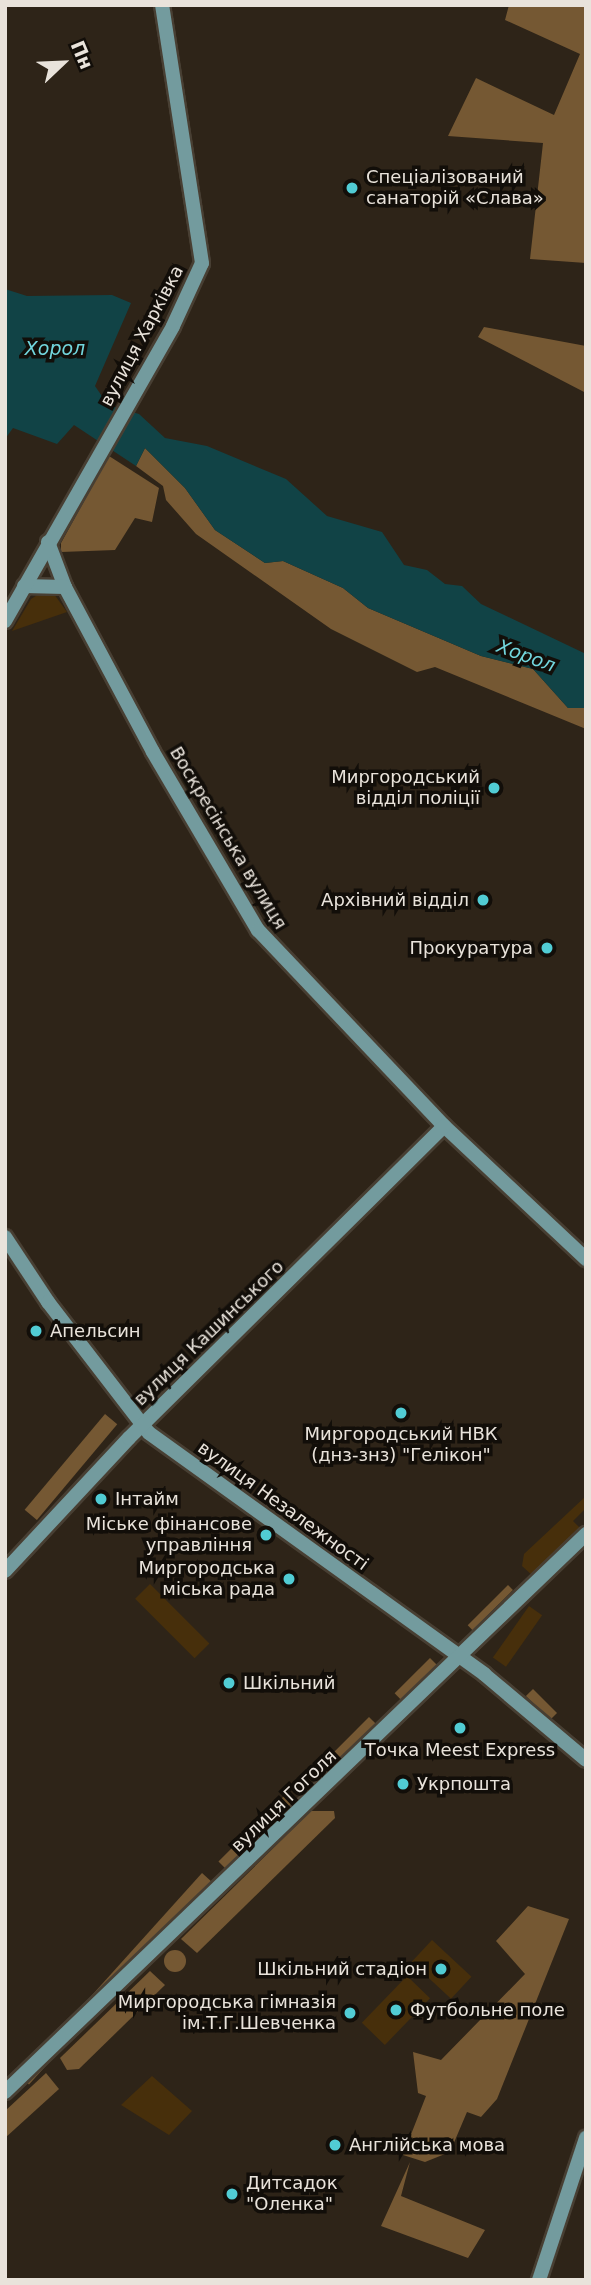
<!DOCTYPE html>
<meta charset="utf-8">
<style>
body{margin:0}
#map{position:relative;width:591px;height:2285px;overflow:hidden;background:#2e2418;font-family:"DejaVu Sans",sans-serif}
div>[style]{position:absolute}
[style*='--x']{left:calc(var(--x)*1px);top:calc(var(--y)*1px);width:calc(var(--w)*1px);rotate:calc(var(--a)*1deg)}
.green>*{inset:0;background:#472f0b;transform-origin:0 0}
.forest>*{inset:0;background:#755833;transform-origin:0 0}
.round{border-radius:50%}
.water>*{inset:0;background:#114346}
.roads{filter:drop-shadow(2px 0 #483f33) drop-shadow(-2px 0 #483f33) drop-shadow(0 2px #483f33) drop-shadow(0 -2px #483f33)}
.secondary>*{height:14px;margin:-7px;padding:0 7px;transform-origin:7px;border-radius:7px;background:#739b9e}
.dots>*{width:19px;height:19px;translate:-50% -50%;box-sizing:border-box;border:4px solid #120e09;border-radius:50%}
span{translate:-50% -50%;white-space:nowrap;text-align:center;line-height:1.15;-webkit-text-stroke:7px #120e09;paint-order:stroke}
.poi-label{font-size:18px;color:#e9e3db}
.left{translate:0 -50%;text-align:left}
.right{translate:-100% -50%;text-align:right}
.street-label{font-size:18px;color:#e9e3db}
.water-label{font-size:19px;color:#72d6dd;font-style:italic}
.frame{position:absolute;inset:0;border:7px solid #e9e3db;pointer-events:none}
.north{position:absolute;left:28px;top:28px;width:70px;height:70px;-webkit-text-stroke:5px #120e09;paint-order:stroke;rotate:67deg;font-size:19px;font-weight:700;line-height:28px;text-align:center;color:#e9e3db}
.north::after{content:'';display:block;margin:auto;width:24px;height:32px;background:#e9e3db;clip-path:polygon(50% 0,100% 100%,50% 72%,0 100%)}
</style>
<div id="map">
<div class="green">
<div style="clip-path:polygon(42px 592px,54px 594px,67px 612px,12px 631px,31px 599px)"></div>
<div style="clip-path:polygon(586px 1496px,586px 1508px,573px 1521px,580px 1528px,533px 1576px,522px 1566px,524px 1554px)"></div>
<div style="left:150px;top:1584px;width:84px;height:21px;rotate:45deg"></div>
<div style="left:529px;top:1606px;width:16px;height:63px;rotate:35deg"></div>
<div style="left:432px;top:1940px;width:54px;height:30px;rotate:43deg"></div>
<div style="left:407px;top:1976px;width:32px;height:65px;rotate:44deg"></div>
<div style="clip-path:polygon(152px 2076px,192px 2111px,169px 2135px,121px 2105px)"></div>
</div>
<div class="forest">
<div style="clip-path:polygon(509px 5px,586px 5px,586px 263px,530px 259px,543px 143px,448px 136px,476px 78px,554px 115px,580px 54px,505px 20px)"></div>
<div style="clip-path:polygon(484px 327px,586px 346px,586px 393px,478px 337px)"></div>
<div style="clip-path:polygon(145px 448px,185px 488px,215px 530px,265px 563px,283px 561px,343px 588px,368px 608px,481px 656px,533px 669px,568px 708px,586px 708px,586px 729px,435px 667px,417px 672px,331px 629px,196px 534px,166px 500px,163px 486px,136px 466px)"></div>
<div style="clip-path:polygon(109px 456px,159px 488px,152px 522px,135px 518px,115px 550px,61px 552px,61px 543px)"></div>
<div style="left:105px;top:1414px;width:16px;height:125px;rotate:40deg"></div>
<div style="left:508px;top:1585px;width:7px;height:57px;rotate:45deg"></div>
<div style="left:430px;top:1658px;width:11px;height:50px;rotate:45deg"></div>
<div style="left:533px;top:1689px;width:34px;height:10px;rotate:45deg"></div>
<div style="left:369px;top:1717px;width:10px;height:61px;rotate:45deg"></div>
<div style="left:287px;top:1793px;width:11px;height:97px;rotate:45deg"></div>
<div style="clip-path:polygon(311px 1811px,334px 1811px,335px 1818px,197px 1953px,181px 1939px)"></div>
<div style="left:202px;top:1873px;width:13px;height:273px;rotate:42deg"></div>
<div style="clip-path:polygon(528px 1906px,569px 1919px,497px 2099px,481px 2117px,467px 2112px,450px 2152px,425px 2162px,403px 2155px,426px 2096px,418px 2093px,413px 2052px,441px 2060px,525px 1974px,496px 1941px)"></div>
<div class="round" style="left:164px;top:1950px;width:22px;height:22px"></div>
<div style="clip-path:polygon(150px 1971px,165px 1985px,79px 2069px,67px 2070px,60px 2058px)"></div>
<div style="clip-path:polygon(46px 2073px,59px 2089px,5px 2138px,5px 2111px)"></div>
<div style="clip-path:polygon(410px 2162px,401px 2196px,485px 2230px,468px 2258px,381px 2226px)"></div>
</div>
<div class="water">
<div style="clip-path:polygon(5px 289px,27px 296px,112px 295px,131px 303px,95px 386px,108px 405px,139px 414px,165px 438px,207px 446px,286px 479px,327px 516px,382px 532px,404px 565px,427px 570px,445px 584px,462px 586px,481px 604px,586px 654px,586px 708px,568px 708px,533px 669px,481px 656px,368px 608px,343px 588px,283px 561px,265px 563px,215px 530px,185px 488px,145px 448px,136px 466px,74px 425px,57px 444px,13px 428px,5px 439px)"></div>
</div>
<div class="roads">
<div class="secondary">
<div style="--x:48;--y:542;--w:48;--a:69.3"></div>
<div style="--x:65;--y:587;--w:187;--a:61.9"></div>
<div style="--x:153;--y:752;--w:207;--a:59.5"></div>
<div style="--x:258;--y:930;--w:270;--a:46.5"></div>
<div style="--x:444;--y:1126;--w:195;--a:43.1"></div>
<div style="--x:24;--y:586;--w:41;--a:1.4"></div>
<div style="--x:5;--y:621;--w:339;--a:-60.3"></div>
<div style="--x:173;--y:326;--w:69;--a:-65.3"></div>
<div style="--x:202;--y:263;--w:261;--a:-98.8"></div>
<div style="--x:5;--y:1237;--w:78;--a:56.5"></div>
<div style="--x:48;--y:1302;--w:165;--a:52.4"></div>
<div style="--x:149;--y:1433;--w:413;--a:35.7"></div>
<div style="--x:484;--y:1674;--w:133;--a:40.1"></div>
<div style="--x:5;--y:1571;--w:182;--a:-47"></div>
<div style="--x:129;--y:1438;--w:443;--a:-44.7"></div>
<div style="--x:5;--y:2092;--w:806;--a:-43.84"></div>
<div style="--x:539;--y:2280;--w:150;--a:-71.7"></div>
</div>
</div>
<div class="dots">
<div style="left:352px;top:188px;background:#51ccd4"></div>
<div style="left:494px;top:788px;background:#51ccd4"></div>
<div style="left:483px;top:900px;background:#51ccd4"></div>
<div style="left:547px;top:948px;background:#51ccd4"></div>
<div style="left:36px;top:1331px;background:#51ccd4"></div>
<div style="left:401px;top:1413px;background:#51ccd4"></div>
<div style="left:101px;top:1499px;background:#51ccd4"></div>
<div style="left:266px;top:1535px;background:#51ccd4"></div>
<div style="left:289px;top:1579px;background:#51ccd4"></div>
<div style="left:229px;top:1683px;background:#51ccd4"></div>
<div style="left:460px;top:1728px;background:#51ccd4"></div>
<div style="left:403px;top:1784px;background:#51ccd4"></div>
<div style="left:441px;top:1969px;background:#51ccd4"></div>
<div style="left:396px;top:2010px;background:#51ccd4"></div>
<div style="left:350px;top:2013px;background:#51ccd4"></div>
<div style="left:335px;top:2145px;background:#51ccd4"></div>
<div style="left:232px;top:2194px;background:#51ccd4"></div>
</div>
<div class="poi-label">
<span class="left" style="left:366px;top:188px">Спеціалізований<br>санаторій «Слава»</span>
<span class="right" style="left:480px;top:788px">Миргородський<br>відділ поліції</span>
<span class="right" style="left:469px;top:900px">Архівний відділ</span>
<span class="right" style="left:533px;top:948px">Прокуратура</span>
<span class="left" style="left:50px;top:1331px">Апельсин</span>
<span style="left:401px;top:1445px">Миргородський НВК<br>(днз-знз) "Гелікон"</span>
<span class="left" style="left:115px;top:1499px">Інтайм</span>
<span class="right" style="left:252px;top:1535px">Міське фінансове<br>управління</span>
<span class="right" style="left:275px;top:1579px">Миргородська<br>міська рада</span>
<span class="left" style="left:243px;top:1683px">Шкільний</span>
<span style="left:460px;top:1750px">Точка Meest Express</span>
<span class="left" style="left:417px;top:1784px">Укрпошта</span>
<span class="right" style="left:427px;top:1969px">Шкільний стадіон</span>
<span class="right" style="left:336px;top:2013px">Миргородська гімназія<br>ім.Т.Г.Шевченка</span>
<span class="left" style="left:410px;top:2010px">Футбольне поле</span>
<span class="left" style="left:349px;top:2145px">Англійська мова</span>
<span class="left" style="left:246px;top:2194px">Дитсадок<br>"Оленка"</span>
</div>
<div class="street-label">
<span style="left:142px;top:336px;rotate:-62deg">вулиця Харківка</span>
<span style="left:228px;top:838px;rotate:59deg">Воскресінська вулиця</span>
<span style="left:209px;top:1333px;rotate:-44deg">вулиця Кашинського</span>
<span style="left:283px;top:1506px;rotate:36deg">вулиця Незалежності</span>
<span style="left:284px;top:1801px;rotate:-44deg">вулиця Гоголя</span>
</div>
<div class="water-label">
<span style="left:55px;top:349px">Хорол</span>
<span style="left:526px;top:656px;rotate:20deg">Хорол</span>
</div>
<div class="frame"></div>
<div class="north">Пн</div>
</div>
